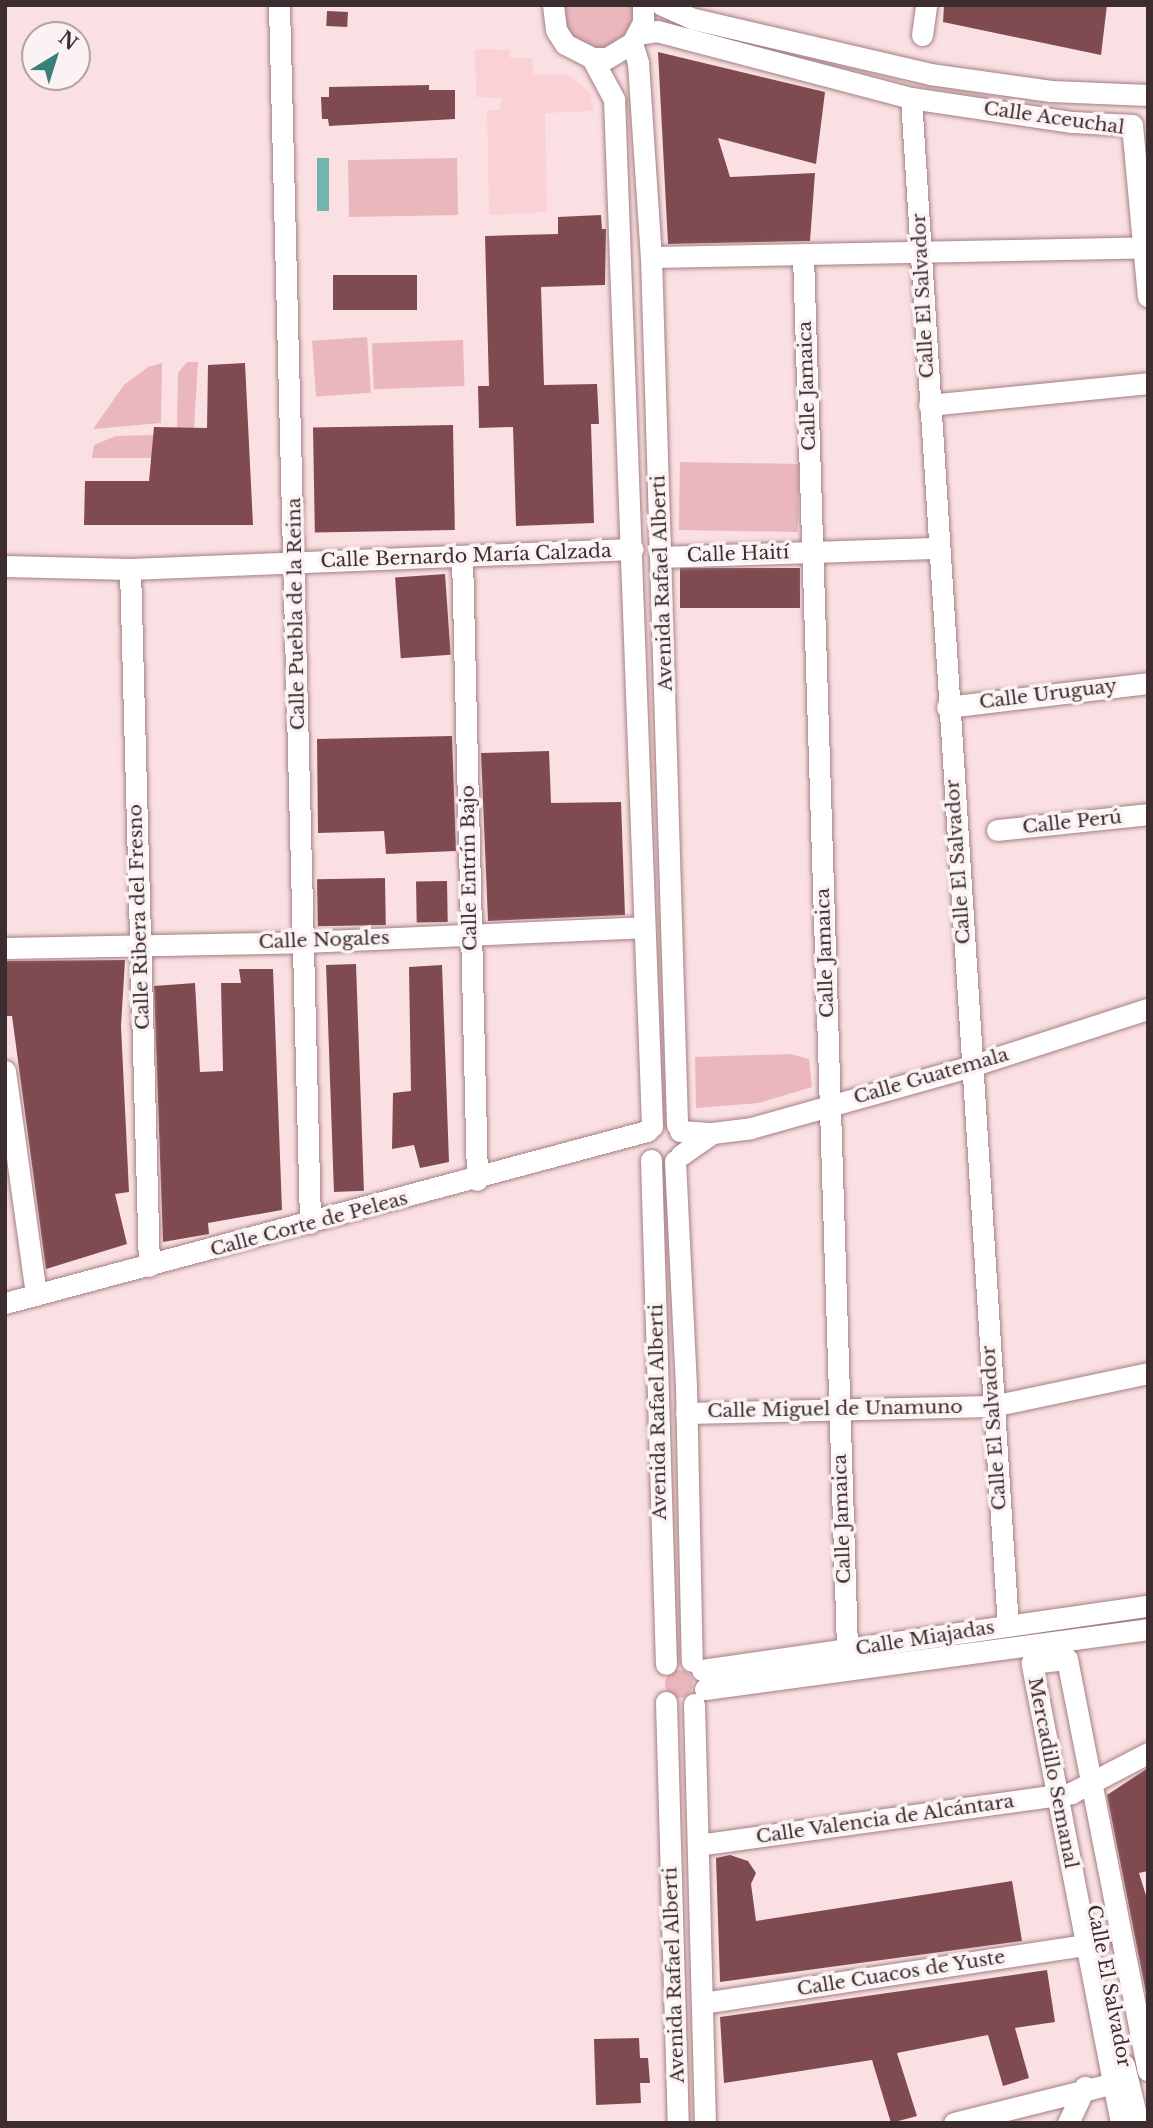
<!DOCTYPE html>
<html>
<head>
<meta charset="utf-8">
<style>
	body { margin:0 }
	#map { position:relative; width:1153px; height:2128px; overflow:hidden; background:#fae0e2; font-family:"Libre Baskerville",serif }
	div>[style] { position:absolute }
	.built>* { inset:0; background:#fad2d5 }
	.green>* { inset:0; background:#e9b7bc; transform-origin:0 0 }
	.round { border-radius:50% }
	.water>* { inset:0; background:#70b6ae; transform-origin:0 0 }
	.building>* { inset:0; background:#7f4b51; transform-origin:0 0 }
	.roads { filter:drop-shadow(0 0 2px #a47e82) drop-shadow(0 0 2px #a47e82) }
	.minor>* { height:21px; margin:-10.5px; padding:0 10.5px; transform-origin:10.5px; border-radius:10.5px; background:#fff }
	span { translate:-50% -50%; white-space:nowrap; text-align:center; line-height:1.15; -webkit-text-stroke:7px #fbf2f3; paint-order:stroke }
	.street-label { font-size:19px; color:#3d2d2f }
	.frame { position:absolute; inset:0; border:7px solid #3d2d2f; pointer-events:none }
	.north { position:absolute; left:21px; top:21px; width:70px; height:70px; box-sizing:border-box; background:#fbf2f3; border:2px solid #afa3a5; border-radius:50%; rotate:38deg; font-size:19px; font-weight:700; line-height:28px; text-align:center; color:#3d2d2f }
	.north::after { content:''; display:block; margin:auto; width:24px; height:32px; background:#387f78; clip-path:polygon(50% 0,100% 100%,50% 72%,0 100%) }
</style>
</head>
<body>
<div id="map">
	<div class="built">
		<i style="clip-path:polygon(475px 49px,510px 50px,510px 58px,532px 58px,533px 75px,569px 75px,590px 93px,594px 111px,545px 113px,547px 212px,489px 215px,487px 110px,500px 110px,501px 98px,476px 97px)"></i>
	</div>
	<div class="green">
		<i style="clip-path:polygon(561px 5px,634px 5px,629px 36px,596px 53px,566px 35px)"></i>
		<i style="left:457px;top:158px;width:57px;height:109px;rotate:89deg"></i>
		<i style="left:367px;top:337px;width:56px;height:55px;rotate:86deg"></i>
		<i style="left:463px;top:340px;width:46px;height:91px;rotate:88deg"></i>
		<i style="clip-path:polygon(187px 362px,198px 362px,194px 428px,177px 428px,178px 373px)"></i>
		<i style="clip-path:polygon(162px 363px,161px 423px,93px 429px,124px 385px,148px 367px)"></i>
		<i style="clip-path:polygon(154px 435px,154px 458px,92px 458px,94px 445px,116px 436px)"></i>
		<i style="left:799px;top:464px;width:68px;height:119px;rotate:91deg"></i>
		<i style="clip-path:polygon(790px 1054px,809px 1059px,812px 1087px,759px 1103px,696px 1108px,695px 1057px)"></i>
		<i class="round" style="left:665px;top:1670px;width:28px;height:28px"></i>
	</div>
	<div class="water">
		<i style="left:317px;top:158px;width:12px;height:53px"></i>
	</div>
	<div class="building">
		<i style="clip-path:polygon(944px 5px,1107px 5px,1101px 55px,943px 22px)"></i>
		<i style="left:327px;top:11px;width:21px;height:15px;rotate:3deg"></i>
		<i style="clip-path:polygon(658px 52px,825px 92px,816px 164px,718px 138px,730px 177px,815px 173px,810px 241px,668px 244px)"></i>
		<i style="clip-path:polygon(429px 85px,429px 90px,455px 90px,455px 119px,329px 126px,328px 119px,322px 119px,321px 97px,329px 97px,329px 87px)"></i>
		<i style="clip-path:polygon(601px 215px,602px 229px,606px 229px,605px 285px,541px 287px,544px 385px,597px 384px,599px 424px,591px 424px,594px 523px,516px 526px,513px 427px,479px 428px,478px 386px,489px 386px,485px 236px,558px 234px,558px 217px)"></i>
		<i style="left:417px;top:275px;width:35px;height:84px;rotate:90deg"></i>
		<i style="clip-path:polygon(245px 363px,253px 525px,84px 525px,85px 481px,149px 481px,154px 427px,207px 428px,208px 365px)"></i>
		<i style="left:453px;top:425px;width:105px;height:140px;rotate:89deg"></i>
		<i style="left:800px;top:568px;width:40px;height:120px;rotate:90deg"></i>
		<i style="left:445px;top:574px;width:81px;height:50px;rotate:86deg"></i>
		<i style="clip-path:polygon(452px 736px,456px 851px,386px 854px,384px 831px,318px 833px,317px 739px)"></i>
		<i style="clip-path:polygon(549px 751px,551px 803px,621px 802px,625px 915px,488px 921px,481px 753px)"></i>
		<i style="left:385px;top:878px;width:47px;height:68px;rotate:89deg"></i>
		<i style="left:447px;top:881px;width:41px;height:31px;rotate:89deg"></i>
		<i style="clip-path:polygon(125px 960px,121px 1026px,129px 1192px,115px 1194px,127px 1244px,46px 1269px,12px 1016px,7px 1016px,5px 961px)"></i>
		<i style="left:356px;top:964px;width:227px;height:30px;rotate:88deg"></i>
		<i style="clip-path:polygon(442px 965px,449px 1162px,420px 1168px,414px 1145px,392px 1149px,393px 1093px,411px 1091px,409px 967px)"></i>
		<i style="clip-path:polygon(239px 969px,273px 969px,282px 1210px,208px 1223px,209px 1234px,163px 1242px,154px 986px,195px 983px,200px 1072px,223px 1071px,221px 983px,241px 983px)"></i>
		<i style="clip-path:polygon(1148px 1768px,1148px 1871px,1139px 1873px,1148px 1902px,1146px 1993px,1107px 1795px)"></i>
		<i style="clip-path:polygon(730px 1855px,748px 1861px,756px 1873px,751px 1884px,756px 1921px,1012px 1881px,1022px 1941px,720px 1982px,716px 1858px)"></i>
		<i style="clip-path:polygon(1047px 1970px,1055px 2022px,1015px 2028px,1029px 2078px,1003px 2086px,988px 2035px,897px 2053px,917px 2116px,891px 2123px,872px 2060px,724px 2083px,720px 2017px)"></i>
		<i style="clip-path:polygon(639px 2038px,640px 2058px,648px 2058px,650px 2083px,640px 2083px,641px 2103px,596px 2105px,594px 2039px)"></i>
	</div>
	<div class="roads">
		<div class="minor">
			<i style="left:279px;top:5px;width:1218px;rotate:88.54deg"></i>
			<i style="left:553px;top:5px;width:25px;rotate:83deg"></i>
			<i style="left:556px;top:30px;width:17px;rotate:57deg"></i>
			<i style="left:565px;top:44px;width:30px;rotate:27deg"></i>
			<i style="left:592px;top:58px;width:15px"></i>
			<i style="left:607px;top:58px;width:29px;rotate:-31deg"></i>
			<i style="left:632px;top:43px;width:24px;rotate:-62deg"></i>
			<i style="left:643px;top:22px;width:17px;rotate:-90deg"></i>
			<i style="left:662px;top:5px;width:35px;rotate:24deg"></i>
			<i style="left:694px;top:19px;width:242px;rotate:13.1deg"></i>
			<i style="left:930px;top:74px;width:122px;rotate:8deg"></i>
			<i style="left:1051px;top:91px;width:97px;rotate:2.4deg"></i>
			<i style="left:639px;top:34px;width:18px;rotate:-9deg"></i>
			<i style="left:657px;top:31px;width:263px;rotate:14.8deg"></i>
			<i style="left:911px;top:98px;width:163px;rotate:8.5deg"></i>
			<i style="left:1072px;top:122px;width:60px;rotate:2.9deg"></i>
			<i style="left:1132px;top:125px;width:172px;rotate:84.7deg"></i>
			<i style="left:922px;top:35px;width:30px;rotate:-82deg"></i>
			<i style="left:632px;top:43px;width:21px;rotate:73deg"></i>
			<i style="left:638px;top:63px;width:194px;rotate:86.2deg"></i>
			<i style="left:651px;top:257px;width:868px;rotate:88.28deg"></i>
			<i style="left:592px;top:58px;width:47px;rotate:61.8deg"></i>
			<i style="left:614px;top:99px;width:1028px;rotate:87.88deg"></i>
			<i style="left:911px;top:98px;width:1530px;rotate:86.37deg"></i>
			<i style="left:803px;top:255px;width:1397px;rotate:88.19deg"></i>
			<i style="left:651px;top:257px;width:491px;rotate:-1.1deg"></i>
			<i style="left:929px;top:405px;width:220px;rotate:-5.7deg"></i>
			<i style="left:462px;top:556px;width:624px;rotate:88.62deg"></i>
			<i style="left:662px;top:557px;width:276px;rotate:-1.9deg"></i>
			<i style="left:5px;top:566px;width:125px;rotate:1.4deg"></i>
			<i style="left:130px;top:569px;width:503px;rotate:-2.28deg"></i>
			<i style="left:130px;top:569px;width:697px;rotate:88.44deg"></i>
			<i style="left:947px;top:707px;width:202px;rotate:-6.8deg"></i>
			<i style="left:997px;top:830px;width:152px;rotate:-6deg"></i>
			<i style="left:5px;top:948px;width:299px;rotate:-1.1deg"></i>
			<i style="left:304px;top:942px;width:339px;rotate:-2.5deg"></i>
			<i style="left:5px;top:1071px;width:226px;rotate:82.1deg"></i>
			<i style="left:680px;top:1131px;width:32px;rotate:4deg"></i>
			<i style="left:712px;top:1133px;width:39px;rotate:-7deg"></i>
			<i style="left:751px;top:1128px;width:229px;rotate:-15.7deg"></i>
			<i style="left:971px;top:1066px;width:186px;rotate:-17.9deg"></i>
			<i style="left:681px;top:1155px;width:38px;rotate:-35deg"></i>
			<i style="left:651px;top:1160px;width:504px;rotate:88.3deg"></i>
			<i style="left:675px;top:1161px;width:225px;rotate:87.2deg"></i>
			<i style="left:686px;top:1386px;width:275px;rotate:88.8deg"></i>
			<i style="left:5px;top:1303px;width:665px;rotate:-15deg"></i>
			<i style="left:686px;top:1413px;width:306px;rotate:-1.3deg"></i>
			<i style="left:992px;top:1406px;width:159px;rotate:-11.9deg"></i>
			<i style="left:702px;top:1670px;width:451px;rotate:-8.2deg"></i>
			<i style="left:705px;top:1689px;width:447px;rotate:-7.7deg"></i>
			<i style="left:666px;top:1702px;width:421px;rotate:88.4deg"></i>
			<i style="left:694px;top:1704px;width:419px;rotate:88.5deg"></i>
			<i style="left:698px;top:1845px;width:377px;rotate:-7.9deg"></i>
			<i style="left:1071px;top:1793px;width:87px;rotate:-27.5deg"></i>
			<i style="left:702px;top:2003px;width:401px;rotate:-8.6deg"></i>
			<i style="left:1124px;top:2065px;width:60px;rotate:76.4deg"></i>
			<i style="left:954px;top:2123px;width:177px;rotate:-14deg"></i>
			<i style="left:1068px;top:2123px;width:40px;rotate:-65deg"></i>
			<i style="left:1121px;top:2123px;width:469px;rotate:-101deg"></i>
			<i style="left:1032px;top:1663px;width:35px;rotate:-7deg"></i>
			<i style="left:1067px;top:1659px;width:419px;rotate:78.9deg"></i>
		</div>
	</div>
	<div class="street-label">
		<span style="left:1054px;top:118px;rotate:8deg">Calle Aceuchal</span>
		<span style="left:923px;top:296px;rotate:-93deg">Calle El Salvador</span>
		<span style="left:807px;top:386px;rotate:-92deg">Calle Jamaica</span>
		<span style="left:738px;top:554px;rotate:-2deg">Calle Haití</span>
		<span style="left:466px;top:556px;rotate:-2deg">Calle Bernardo María Calzada</span>
		<span style="left:662px;top:583px;rotate:-92deg">Avenida Rafael Alberti</span>
		<span style="left:296px;top:614px;rotate:-91deg">Calle Puebla de la Reina</span>
		<span style="left:1048px;top:694px;rotate:-7deg">Calle Uruguay</span>
		<span style="left:1072px;top:822px;rotate:-6deg">Calle Perú</span>
		<span style="left:958px;top:862px;rotate:-94deg">Calle El Salvador</span>
		<span style="left:469px;top:868px;rotate:-91deg">Calle Entrín Bajo</span>
		<span style="left:139px;top:917px;rotate:-92deg">Calle Ribera del Fresno</span>
		<span style="left:324px;top:940px;rotate:-2deg">Calle Nogales</span>
		<span style="left:825px;top:953px;rotate:-92deg">Calle Jamaica</span>
		<span style="left:931px;top:1076px;rotate:-16deg">Calle Guatemala</span>
		<span style="left:309px;top:1224px;rotate:-15deg">Calle Corte de Peleas</span>
		<span style="left:835px;top:1409px;rotate:-1deg">Calle Miguel de Unamuno</span>
		<span style="left:658px;top:1412px;rotate:-91deg">Avenida Rafael Alberti</span>
		<span style="left:994px;top:1428px;rotate:-94deg">Calle El Salvador</span>
		<span style="left:842px;top:1519px;rotate:-92deg">Calle Jamaica</span>
		<span style="left:925px;top:1638px;rotate:-9deg">Calle Miajadas</span>
		<span style="left:1053px;top:1773px;rotate:79deg">Mercadillo Semanal</span>
		<span style="left:885px;top:1819px;rotate:-8deg">Calle Valencia de Alcántara</span>
		<span style="left:901px;top:1973px;rotate:-9deg">Calle Cuacos de Yuste</span>
		<span style="left:674px;top:1975px;rotate:-92deg">Avenida Rafael Alberti</span>
		<span style="left:1109px;top:1986px;rotate:79deg">Calle El Salvador</span>
	</div>
	<div class="frame"></div>
	<div class="north">N</div>
</div>
</body>
</html>
